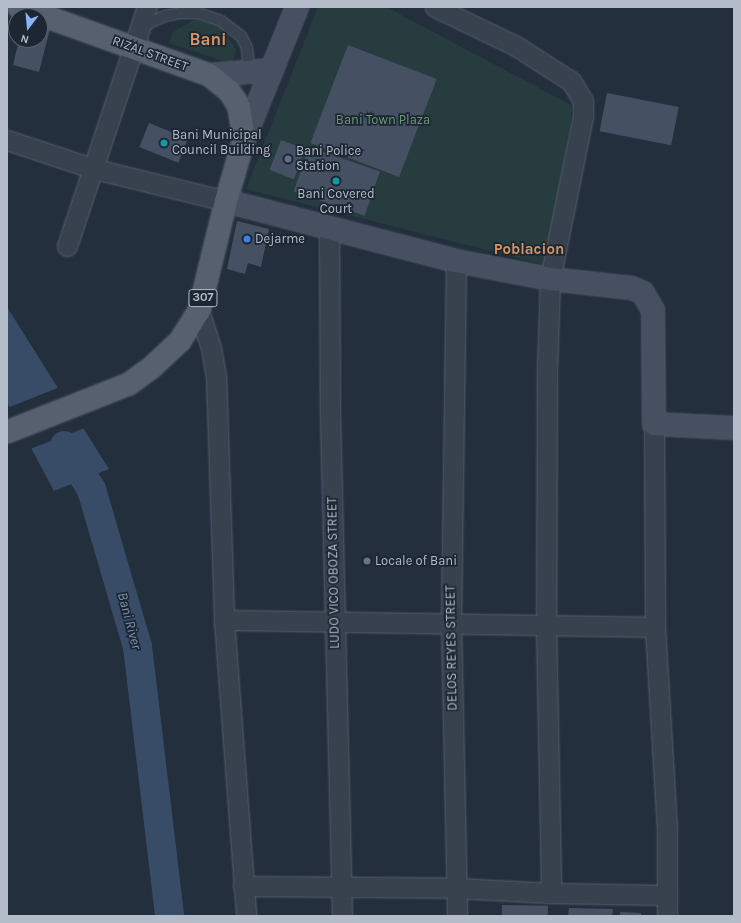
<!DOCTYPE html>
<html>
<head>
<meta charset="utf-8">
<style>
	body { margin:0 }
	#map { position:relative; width:741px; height:923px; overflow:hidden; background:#242f3e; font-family:Karla,sans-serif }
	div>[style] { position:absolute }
	.green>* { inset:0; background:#263c3f }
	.water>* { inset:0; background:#394c67 }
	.pier>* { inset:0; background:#242f3e }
	.river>* { height:29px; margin:-14.5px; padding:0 14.5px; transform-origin:14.5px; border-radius:14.5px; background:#394c67 }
	.building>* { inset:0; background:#455162; transform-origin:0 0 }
	.roads { filter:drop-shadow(0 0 1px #565f6c) drop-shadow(0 0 1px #565f6c) }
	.lane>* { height:10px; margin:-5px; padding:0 5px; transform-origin:5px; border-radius:5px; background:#38414e }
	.street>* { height:19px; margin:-9.5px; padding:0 9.5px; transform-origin:9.5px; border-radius:9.5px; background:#38414e }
	.secondary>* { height:22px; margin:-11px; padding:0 11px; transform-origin:11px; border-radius:11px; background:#465061 }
	.primary>* { height:22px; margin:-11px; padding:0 11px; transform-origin:11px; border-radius:11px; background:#56606e }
	.dots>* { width:11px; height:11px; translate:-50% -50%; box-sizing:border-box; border:2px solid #1d2633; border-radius:50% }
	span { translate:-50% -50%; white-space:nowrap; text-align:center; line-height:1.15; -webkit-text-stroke:3.5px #1d2633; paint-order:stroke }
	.shield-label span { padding:1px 3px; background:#1d2633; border:1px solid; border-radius:3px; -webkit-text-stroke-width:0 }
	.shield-label { font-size:12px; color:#b4bcc9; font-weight:700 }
	.street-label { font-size:13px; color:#b4bcc9 }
	.park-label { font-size:13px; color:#6b9a76 }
	.poi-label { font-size:13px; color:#b4bcc9 }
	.left { translate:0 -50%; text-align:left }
	.water-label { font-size:14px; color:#7c92b1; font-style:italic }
	.quarter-label { font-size:15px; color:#d59563; font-weight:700 }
	.district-label { font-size:17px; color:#d59563; font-weight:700 }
	.frame { position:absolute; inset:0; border:8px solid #b4bcc9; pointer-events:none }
	.north { position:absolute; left:8px; top:8px; width:40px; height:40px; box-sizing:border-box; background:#1d2633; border:1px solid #59626f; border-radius:50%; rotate:196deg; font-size:11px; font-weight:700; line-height:16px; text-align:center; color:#b4bcc9 }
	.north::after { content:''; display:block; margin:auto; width:14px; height:18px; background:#8ab4f8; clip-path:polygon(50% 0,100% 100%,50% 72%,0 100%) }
</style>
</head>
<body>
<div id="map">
	<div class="green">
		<i style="clip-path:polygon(318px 7px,386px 7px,573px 106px,546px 265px,246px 189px)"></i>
		<i style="clip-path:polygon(195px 19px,223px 28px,236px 50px,232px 64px,169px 43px,172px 33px)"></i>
	</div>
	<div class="water">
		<i style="clip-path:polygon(7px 307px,109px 469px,54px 491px,7px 403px)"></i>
	</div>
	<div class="pier">
		<i style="clip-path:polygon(60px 387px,85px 428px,30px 449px,7px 408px)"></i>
	</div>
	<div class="river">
		<i style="left:64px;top:445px;width:52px;rotate:58.5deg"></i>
		<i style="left:91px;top:489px;width:164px;rotate:73.7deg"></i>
		<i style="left:137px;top:646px;width:272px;rotate:83.2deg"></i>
	</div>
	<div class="building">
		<i style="clip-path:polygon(40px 27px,50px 29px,39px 72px,13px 65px,19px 40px,40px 40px)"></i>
		<i style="left:348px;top:45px;width:95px;height:105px;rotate:21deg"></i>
		<i style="left:607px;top:93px;width:73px;height:39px;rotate:11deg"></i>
		<i style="left:149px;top:123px;width:42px;height:26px;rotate:22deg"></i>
		<i style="left:281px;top:140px;width:26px;height:32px;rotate:21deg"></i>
		<i style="left:309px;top:147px;width:75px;height:47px;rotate:19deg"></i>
		<i style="clip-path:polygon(237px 221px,269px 229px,261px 267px,248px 263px,245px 274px,227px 269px)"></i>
		<i style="left:502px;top:905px;width:46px;height:11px;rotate:1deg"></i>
		<i style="clip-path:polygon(569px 908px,613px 909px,612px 916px,568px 916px)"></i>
		<i style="clip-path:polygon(620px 912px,641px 913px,641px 916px,620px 916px)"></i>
	</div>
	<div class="roads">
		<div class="lane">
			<i style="left:141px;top:27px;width:26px;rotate:-25deg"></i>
			<i style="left:165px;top:16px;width:16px;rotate:-11deg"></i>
			<i style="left:181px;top:13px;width:17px"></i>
			<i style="left:198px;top:13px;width:24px;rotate:19deg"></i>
			<i style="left:221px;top:21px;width:25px;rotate:37deg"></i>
			<i style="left:241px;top:36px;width:13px;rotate:63deg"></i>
			<i style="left:247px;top:48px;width:24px;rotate:85deg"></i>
		</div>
		<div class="street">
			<i style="left:435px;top:7px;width:90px;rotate:25.7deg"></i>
			<i style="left:516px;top:46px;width:65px;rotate:32.5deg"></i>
			<i style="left:571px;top:81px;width:23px;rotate:59deg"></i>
			<i style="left:583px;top:101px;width:15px;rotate:90deg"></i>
			<i style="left:583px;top:116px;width:166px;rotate:101.4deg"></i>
			<i style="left:550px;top:279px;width:89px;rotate:91.9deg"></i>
			<i style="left:547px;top:368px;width:256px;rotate:90.2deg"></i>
			<i style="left:546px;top:624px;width:269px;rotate:88.9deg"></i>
			<i style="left:7px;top:140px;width:89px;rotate:18.4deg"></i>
			<i style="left:91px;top:168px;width:139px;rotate:13.7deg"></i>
			<i style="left:329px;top:229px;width:185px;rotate:89.7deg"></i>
			<i style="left:330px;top:414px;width:502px;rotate:88.63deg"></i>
			<i style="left:67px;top:246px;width:252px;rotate:-71.5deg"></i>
			<i style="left:456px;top:261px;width:363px;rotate:90.8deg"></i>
			<i style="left:451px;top:624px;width:292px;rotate:88.8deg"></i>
			<i style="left:199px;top:311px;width:39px;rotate:72deg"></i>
			<i style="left:211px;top:348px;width:27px;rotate:80deg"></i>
			<i style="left:216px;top:375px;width:245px;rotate:88.1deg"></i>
			<i style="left:224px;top:620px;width:297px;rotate:85.7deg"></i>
			<i style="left:654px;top:424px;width:203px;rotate:89.7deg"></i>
			<i style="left:655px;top:627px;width:204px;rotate:86.6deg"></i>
			<i style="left:667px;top:831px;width:85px;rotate:90deg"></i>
			<i style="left:224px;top:620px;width:431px;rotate:0.9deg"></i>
			<i style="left:243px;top:886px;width:213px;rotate:0.5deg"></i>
			<i style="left:456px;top:888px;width:95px;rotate:3deg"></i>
			<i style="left:551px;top:893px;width:115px;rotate:1deg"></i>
		</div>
		<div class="secondary">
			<i style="left:209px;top:75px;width:63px;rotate:-4.5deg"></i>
			<i style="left:244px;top:139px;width:142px;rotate:-68.1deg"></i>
			<i style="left:226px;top:201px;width:238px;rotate:14.6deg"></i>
			<i style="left:456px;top:261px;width:96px;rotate:10.8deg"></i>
			<i style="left:550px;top:279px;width:82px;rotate:6.3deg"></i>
			<i style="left:632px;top:288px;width:12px;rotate:24deg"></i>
			<i style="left:643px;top:293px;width:20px;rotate:60deg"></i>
			<i style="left:653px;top:310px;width:114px;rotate:89.5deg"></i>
			<i style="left:654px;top:424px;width:80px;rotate:2.9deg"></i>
		</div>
		<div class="primary">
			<i style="left:7px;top:432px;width:131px;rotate:-21.5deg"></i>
			<i style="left:129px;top:384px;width:26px;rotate:-36deg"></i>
			<i style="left:150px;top:369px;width:41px;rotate:-43deg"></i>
			<i style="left:180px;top:341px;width:36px;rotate:-58deg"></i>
			<i style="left:199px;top:311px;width:113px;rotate:-76.2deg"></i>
			<i style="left:226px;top:201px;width:65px;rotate:-73.8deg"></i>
			<i style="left:244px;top:139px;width:31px;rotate:-99deg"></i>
			<i style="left:239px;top:108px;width:9px;rotate:-117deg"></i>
			<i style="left:235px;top:100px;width:11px;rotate:-124deg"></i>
			<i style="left:229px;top:91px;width:26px;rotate:-141deg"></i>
			<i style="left:209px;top:75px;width:202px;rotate:-160.3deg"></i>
		</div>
	</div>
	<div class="dots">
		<i style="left:164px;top:143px;background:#0f9aa8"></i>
		<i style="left:288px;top:159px;background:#5c6f8a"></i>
		<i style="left:336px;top:181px;background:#0f9aa8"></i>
		<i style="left:247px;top:239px;background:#3f7fe0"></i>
		<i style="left:367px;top:561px;background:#6b7280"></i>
	</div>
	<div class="shield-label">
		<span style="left:203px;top:298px">307</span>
	</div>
	<div class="street-label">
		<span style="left:150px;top:54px;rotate:20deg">RIZAL STREET</span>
		<span style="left:334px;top:573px;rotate:-91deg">LUDO VICO OBOZA STREET</span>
		<span style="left:452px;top:648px;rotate:-91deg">DELOS REYES STREET</span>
	</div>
	<div class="park-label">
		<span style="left:383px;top:120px">Bani Town Plaza</span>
	</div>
	<div class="poi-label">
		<span class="left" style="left:172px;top:143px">Bani Municipal<br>Council Building</span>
		<span class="left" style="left:296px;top:159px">Bani Police<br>Station</span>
		<span style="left:336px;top:202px">Bani Covered<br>Court</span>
		<span class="left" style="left:255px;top:239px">Dejarme</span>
		<span class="left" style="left:375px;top:561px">Locale of Bani</span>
	</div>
	<div class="water-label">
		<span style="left:129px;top:621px;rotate:75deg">Bani River</span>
	</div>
	<div class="quarter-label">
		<span style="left:529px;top:250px">Poblacion</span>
	</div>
	<div class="district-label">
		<span style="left:208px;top:40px">Bani</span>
	</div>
	<div class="frame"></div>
	<div class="north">N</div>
</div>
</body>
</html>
